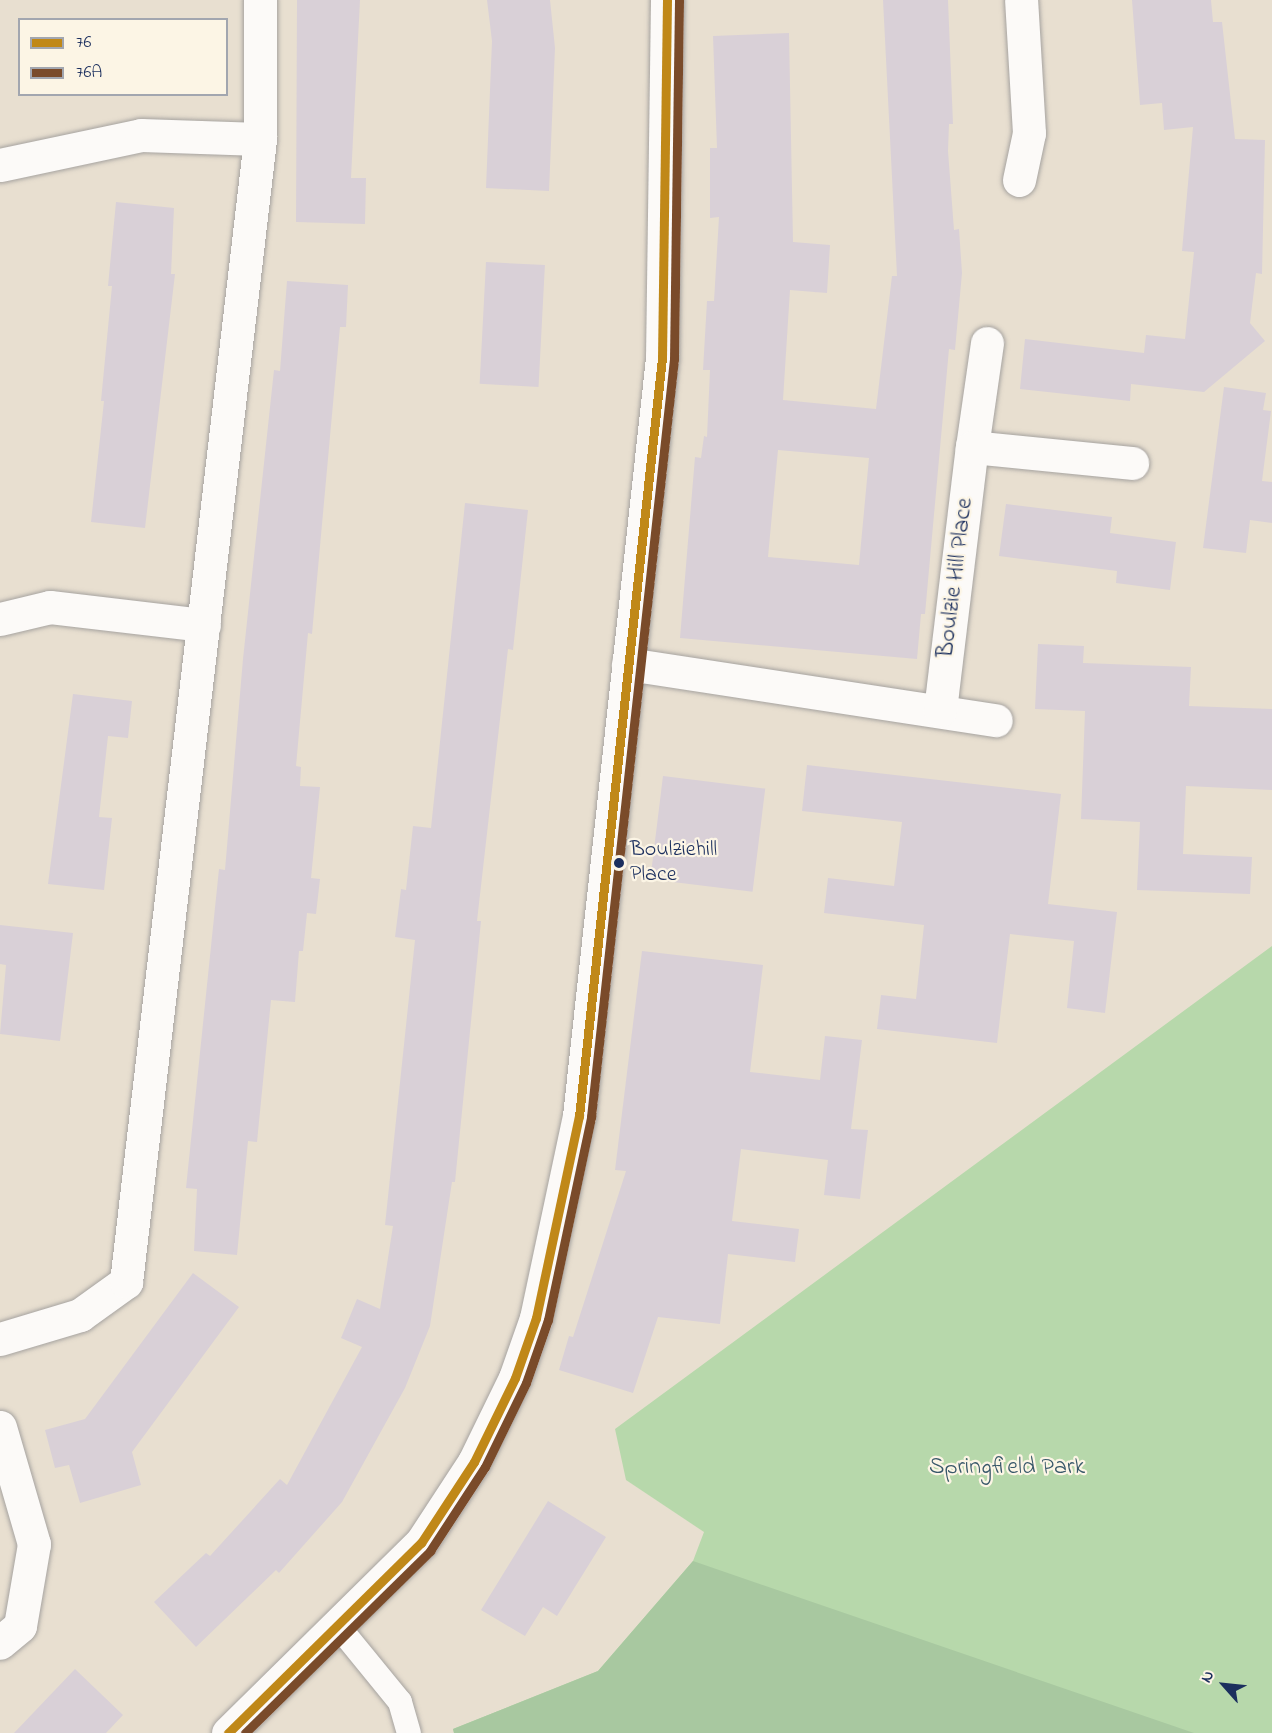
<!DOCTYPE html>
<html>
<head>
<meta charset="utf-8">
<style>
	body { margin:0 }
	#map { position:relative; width:1272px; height:1733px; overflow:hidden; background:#e8dfd0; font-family:"Indie Flower",sans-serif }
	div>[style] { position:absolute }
	.green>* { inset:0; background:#b7d8ab }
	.forest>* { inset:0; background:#a8c8a0 }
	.building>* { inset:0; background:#d9d0d7; transform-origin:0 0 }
	.roads { filter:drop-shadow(0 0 2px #a6a3a0) drop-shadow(0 0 2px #a6a3a0) }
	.lane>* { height:24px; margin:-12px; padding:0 12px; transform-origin:12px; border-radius:12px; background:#fcfaf8 }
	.street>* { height:33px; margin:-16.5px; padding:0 16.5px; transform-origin:16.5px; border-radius:16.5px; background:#fcfaf8 }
	.bus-1>* { height:9px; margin:-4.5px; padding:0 4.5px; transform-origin:4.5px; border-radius:4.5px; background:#c08818 }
	.bus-2>* { height:9px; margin:-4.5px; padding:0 4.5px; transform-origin:4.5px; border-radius:4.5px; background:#7a4b2a }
	.dots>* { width:16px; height:16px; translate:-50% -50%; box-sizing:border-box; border:3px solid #fcf5e5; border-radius:50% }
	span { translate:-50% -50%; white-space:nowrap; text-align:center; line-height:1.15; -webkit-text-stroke:4.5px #fcf5e5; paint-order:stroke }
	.bus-label { font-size:22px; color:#1b2f5e }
	.left { translate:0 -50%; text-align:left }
	.street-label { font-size:24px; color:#1b2f5e }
	.park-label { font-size:24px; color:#38586a }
	.legend { position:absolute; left:18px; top:18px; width:210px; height:78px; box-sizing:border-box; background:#fcf5e5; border:2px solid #a2a6af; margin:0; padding:8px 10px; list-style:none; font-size:18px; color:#1b2f5e }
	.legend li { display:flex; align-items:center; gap:12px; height:30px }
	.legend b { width:30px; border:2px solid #a2a6af }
	.north { position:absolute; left:1194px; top:1655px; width:60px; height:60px; -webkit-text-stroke:4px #fcf5e5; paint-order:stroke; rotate:297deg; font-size:16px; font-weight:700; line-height:24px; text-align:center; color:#1b2f5e }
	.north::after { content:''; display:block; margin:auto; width:21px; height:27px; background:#1b2f5e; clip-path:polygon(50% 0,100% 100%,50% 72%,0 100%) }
</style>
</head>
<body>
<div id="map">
	<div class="green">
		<i style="clip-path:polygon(1272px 946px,1272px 1733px,454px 1733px,453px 1729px,598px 1671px,693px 1561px,704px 1532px,626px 1480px,615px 1429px)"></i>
	</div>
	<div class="forest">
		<i style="clip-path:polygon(693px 1561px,1194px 1733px,454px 1733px,453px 1729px,598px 1671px)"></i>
	</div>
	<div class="building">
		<i style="clip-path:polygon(297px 0,360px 0,351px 178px,366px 178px,365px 224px,296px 222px)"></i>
		<i style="clip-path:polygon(487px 0,550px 0,555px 48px,549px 191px,486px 188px,492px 41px)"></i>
		<i style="clip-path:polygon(evenodd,883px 0,948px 0,953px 124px,949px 124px,948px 151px,954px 230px,959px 229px,962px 273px,955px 350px,949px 349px,925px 614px,921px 614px,917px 659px,680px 638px,695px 457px,701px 458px,704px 436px,707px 437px,710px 370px,703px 370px,707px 301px,714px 301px,719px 217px,710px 218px,710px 148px,717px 148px,713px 36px,789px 33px,793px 242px,830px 245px,827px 293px,790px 290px,783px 400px,876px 409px,892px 276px,897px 276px,883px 0,778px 450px,869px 458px,859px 565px,768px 557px,778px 450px)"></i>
		<i style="clip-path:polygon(1132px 0,1211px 0,1213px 22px,1222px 22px,1235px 139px,1265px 140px,1262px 274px,1256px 273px,1250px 323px,1265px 341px,1204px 392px,1131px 384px,1130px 401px,1020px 389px,1025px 339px,1144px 353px,1146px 335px,1185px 339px,1194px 252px,1182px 251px,1193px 127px,1164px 130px,1162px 103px,1140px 105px)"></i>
		<i style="clip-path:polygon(116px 202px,174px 208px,171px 274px,175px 274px,145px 528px,91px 522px,104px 401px,101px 401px,112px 286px,108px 286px)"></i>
		<i style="left:486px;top:262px;width:59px;height:122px;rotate:3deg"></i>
		<i style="clip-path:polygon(287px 281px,348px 285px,346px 327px,340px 327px,312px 634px,308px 633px,296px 766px,301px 767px,300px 786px,320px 787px,311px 878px,320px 879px,316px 914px,307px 913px,303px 951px,299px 951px,295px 1002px,271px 1000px,257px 1142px,248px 1141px,237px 1255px,194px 1251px,197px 1189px,186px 1188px,219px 869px,225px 870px,243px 659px,274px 370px,280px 371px)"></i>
		<i style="clip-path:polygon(1224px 387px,1266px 393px,1263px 410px,1271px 411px,1262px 481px,1272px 482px,1272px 523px,1250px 520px,1246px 553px,1203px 548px)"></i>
		<i style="clip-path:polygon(465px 503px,528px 510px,513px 650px,508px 649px,477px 921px,481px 921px,455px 1182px,452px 1182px,430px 1326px,405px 1388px,342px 1502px,279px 1573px,276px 1570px,196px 1647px,154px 1602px,206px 1553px,210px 1556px,280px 1479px,287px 1485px,362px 1347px,341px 1338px,357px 1299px,380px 1309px,393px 1226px,385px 1225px,415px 940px,395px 937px,401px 889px,406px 890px,413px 826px,431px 828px)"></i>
		<i style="clip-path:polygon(1006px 504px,1112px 517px,1110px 533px,1176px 542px,1170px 590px,1116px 583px,1117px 571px,999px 556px)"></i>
		<i style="clip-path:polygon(1038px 644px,1084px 646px,1083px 663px,1191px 667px,1189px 706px,1272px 709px,1272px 790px,1186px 786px,1183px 854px,1252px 857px,1250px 894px,1137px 890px,1140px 822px,1081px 819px,1085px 711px,1035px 709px)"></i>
		<i style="clip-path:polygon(73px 694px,132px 701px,128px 738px,108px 736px,99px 817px,112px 818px,104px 890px,48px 884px)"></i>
		<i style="clip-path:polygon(807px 765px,1061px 794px,1048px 904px,1117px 912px,1105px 1013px,1067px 1008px,1074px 941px,1010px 934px,997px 1043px,877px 1029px,881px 995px,916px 999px,924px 925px,824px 913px,828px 878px,894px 886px,902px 822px,802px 811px)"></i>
		<i style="left:663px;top:776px;width:103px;height:104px;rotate:7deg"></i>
		<i style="clip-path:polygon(0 925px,73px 933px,60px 1041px,0 1034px,6px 965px,0 964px)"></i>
		<i style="clip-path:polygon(642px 951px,763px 965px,750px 1072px,820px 1080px,825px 1036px,862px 1040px,851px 1129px,868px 1130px,860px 1199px,824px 1195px,828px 1160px,741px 1149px,732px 1221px,799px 1229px,795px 1262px,728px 1254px,720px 1324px,658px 1317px,633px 1393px,559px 1370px,569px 1336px,573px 1337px,626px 1171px,615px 1170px)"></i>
		<i style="clip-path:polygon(193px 1273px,239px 1307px,132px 1452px,141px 1485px,80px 1503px,69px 1465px,55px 1468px,45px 1430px,85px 1419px)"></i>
		<i style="clip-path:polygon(548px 1501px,606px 1537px,557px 1616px,543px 1607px,525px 1636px,481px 1610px)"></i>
		<i style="clip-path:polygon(75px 1669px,123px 1715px,106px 1733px,14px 1733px)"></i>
	</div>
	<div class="roads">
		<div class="lane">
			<i style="left:338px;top:1626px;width:98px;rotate:50.8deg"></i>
			<i style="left:400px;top:1702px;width:32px;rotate:74deg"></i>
		</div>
		<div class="street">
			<i style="left:0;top:165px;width:144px;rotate:-12deg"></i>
			<i style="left:141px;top:135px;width:119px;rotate:1.9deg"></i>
			<i style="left:1019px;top:180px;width:48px;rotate:-78deg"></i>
			<i style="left:1029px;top:133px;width:133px;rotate:-93.4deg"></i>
			<i style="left:972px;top:447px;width:105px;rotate:-81.8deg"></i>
			<i style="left:0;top:619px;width:51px;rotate:-13.5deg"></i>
			<i style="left:50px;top:607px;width:155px;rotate:6.7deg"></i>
			<i style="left:628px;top:664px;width:372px;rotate:8.7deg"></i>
			<i style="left:940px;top:710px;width:265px;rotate:-83.1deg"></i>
			<i style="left:972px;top:447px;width:161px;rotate:5.7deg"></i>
			<i style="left:0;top:1339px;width:84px;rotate:-16.7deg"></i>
			<i style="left:80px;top:1315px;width:57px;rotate:-35.7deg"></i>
			<i style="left:126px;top:1282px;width:1151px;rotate:-83.31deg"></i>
			<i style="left:260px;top:139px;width:139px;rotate:-90deg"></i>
			<i style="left:0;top:1427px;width:122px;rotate:73.8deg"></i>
			<i style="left:34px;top:1544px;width:83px;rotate:99.7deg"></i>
			<i style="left:20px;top:1626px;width:26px;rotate:140deg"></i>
			<i style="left:228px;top:1733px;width:271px;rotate:-44.6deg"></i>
			<i style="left:421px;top:1543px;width:97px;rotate:-56.8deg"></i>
			<i style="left:474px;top:1462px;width:93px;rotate:-64deg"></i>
			<i style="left:515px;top:1378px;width:64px;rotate:-70.7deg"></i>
			<i style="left:536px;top:1318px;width:207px;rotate:-78deg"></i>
			<i style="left:579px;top:1116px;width:763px;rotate:-83.75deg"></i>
			<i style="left:662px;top:358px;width:358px;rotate:-89.2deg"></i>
		</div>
	</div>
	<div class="bus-1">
		<i style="left:228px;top:1733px;width:271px;rotate:-44.6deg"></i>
		<i style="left:421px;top:1543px;width:97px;rotate:-56.8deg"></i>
		<i style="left:474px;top:1462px;width:93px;rotate:-64deg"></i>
		<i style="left:515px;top:1378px;width:64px;rotate:-70.7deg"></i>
		<i style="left:536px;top:1318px;width:207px;rotate:-78deg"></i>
		<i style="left:579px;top:1116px;width:763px;rotate:-83.75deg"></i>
		<i style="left:662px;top:358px;width:358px;rotate:-89.2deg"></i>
	</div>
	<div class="bus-2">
		<i style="left:245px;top:1733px;width:260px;rotate:-44.5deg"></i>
		<i style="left:430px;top:1551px;width:100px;rotate:-56.8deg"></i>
		<i style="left:485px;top:1467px;width:93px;rotate:-64deg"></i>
		<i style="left:526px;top:1383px;width:67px;rotate:-70.8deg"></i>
		<i style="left:548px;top:1320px;width:208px;rotate:-78deg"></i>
		<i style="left:591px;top:1117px;width:763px;rotate:-83.75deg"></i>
		<i style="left:674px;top:359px;width:359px;rotate:-89.2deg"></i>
	</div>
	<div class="dots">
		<i style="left:619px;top:863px;background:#1b2f5e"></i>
	</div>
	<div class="bus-label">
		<span class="left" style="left:630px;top:863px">Boulziehill<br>Place</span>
	</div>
	<div class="street-label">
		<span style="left:956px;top:578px;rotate:-83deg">Boulzie Hill Place</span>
	</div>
	<div class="park-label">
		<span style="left:1007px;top:1468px">Springfield Park</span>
	</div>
	<ul class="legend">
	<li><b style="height:8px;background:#c08818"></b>76</li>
	<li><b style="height:8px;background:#7a4b2a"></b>76A</li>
	</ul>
	<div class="north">N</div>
</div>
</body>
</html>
